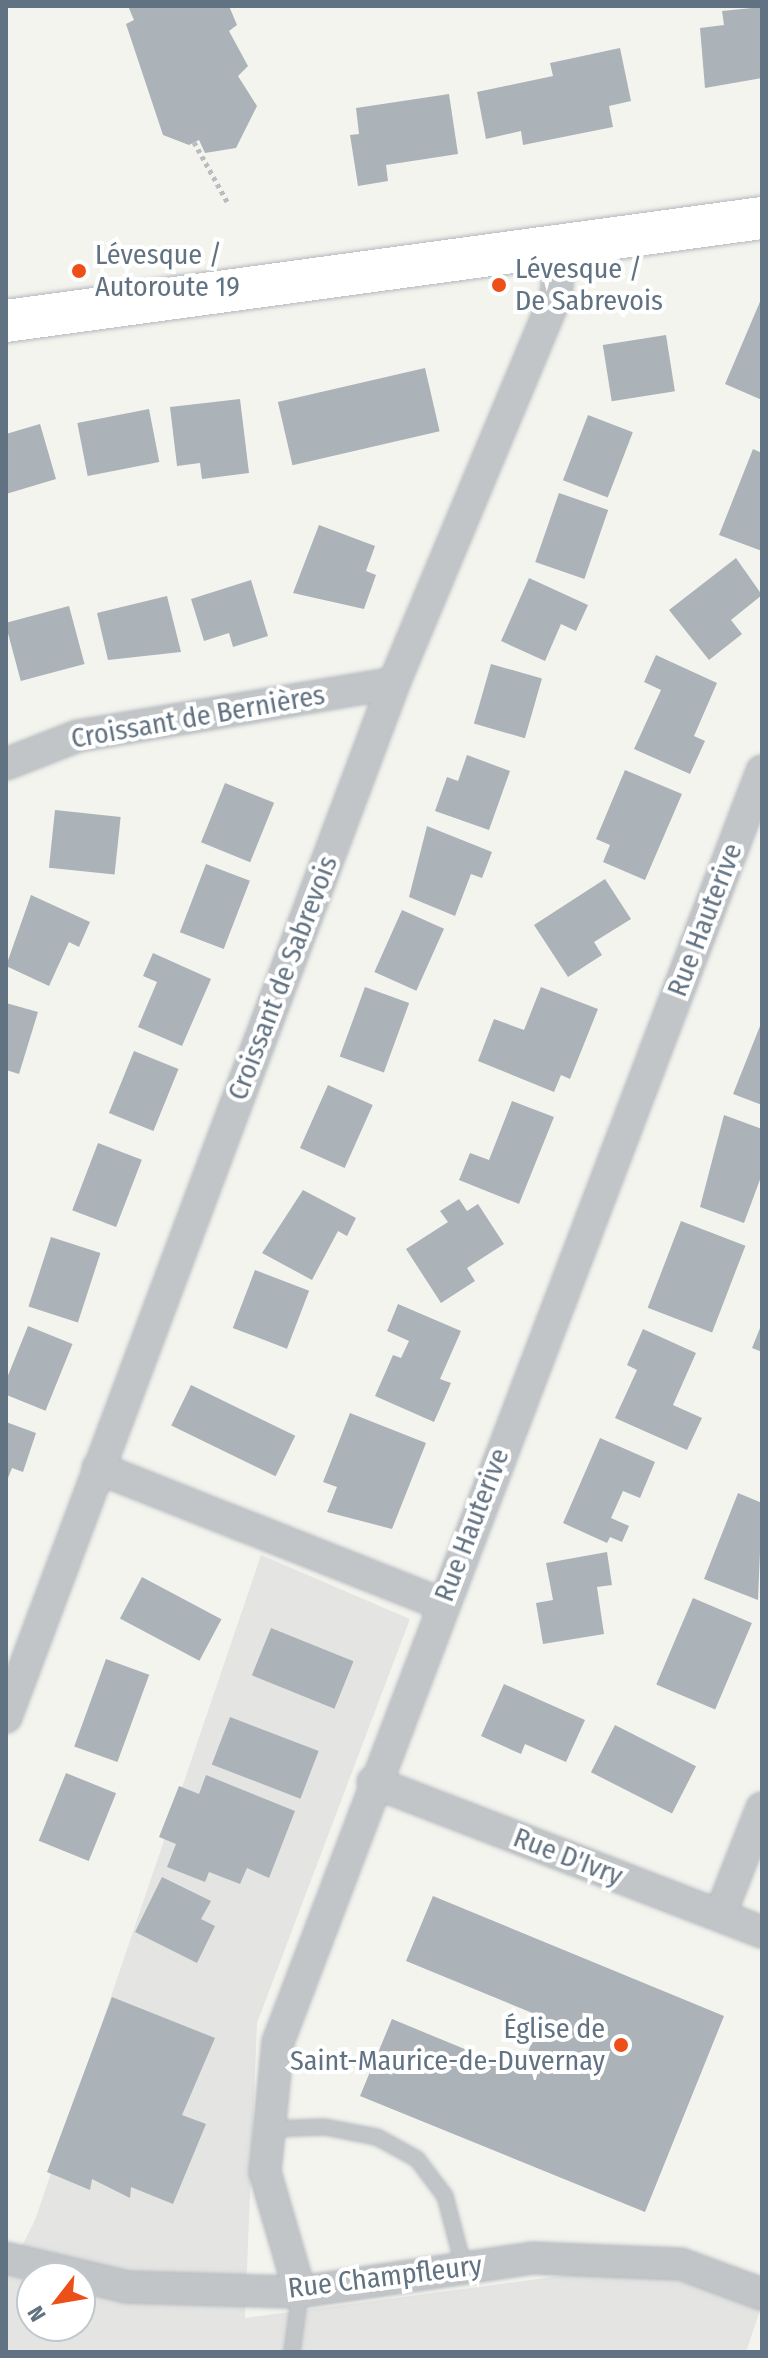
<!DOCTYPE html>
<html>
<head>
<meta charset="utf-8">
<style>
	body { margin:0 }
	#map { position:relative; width:768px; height:2358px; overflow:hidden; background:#f4f4ef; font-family:"Fira Sans Condensed",sans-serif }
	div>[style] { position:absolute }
	.built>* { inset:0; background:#e4e5e3 }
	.building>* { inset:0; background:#abb2b8; transform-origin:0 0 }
	.path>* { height:5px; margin-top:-2.5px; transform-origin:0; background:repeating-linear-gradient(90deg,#babdbf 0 4px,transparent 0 8px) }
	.roads { filter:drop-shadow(0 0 2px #b3b8bd) drop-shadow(0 0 2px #b3b8bd) }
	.lane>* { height:14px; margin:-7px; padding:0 7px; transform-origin:7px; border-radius:7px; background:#c1c5c8 }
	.street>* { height:30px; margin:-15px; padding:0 15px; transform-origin:15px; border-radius:15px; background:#c1c5c8 }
	.secondary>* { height:42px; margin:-21px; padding:0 21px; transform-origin:21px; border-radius:21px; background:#fff }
	.dots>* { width:22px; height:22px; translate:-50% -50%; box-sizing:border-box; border:4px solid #fff; border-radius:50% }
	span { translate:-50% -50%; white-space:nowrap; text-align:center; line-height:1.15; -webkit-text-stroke:8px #fff; paint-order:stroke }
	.poi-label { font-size:28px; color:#617282 }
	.left { translate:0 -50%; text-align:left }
	.right { translate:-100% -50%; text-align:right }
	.street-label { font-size:28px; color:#617282 }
	.frame { position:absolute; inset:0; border:8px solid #617282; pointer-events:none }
	.north { position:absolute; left:16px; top:2262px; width:80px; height:80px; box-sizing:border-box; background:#fff; border:2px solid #c0c7cd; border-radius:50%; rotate:239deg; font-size:22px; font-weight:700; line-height:32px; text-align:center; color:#617282 }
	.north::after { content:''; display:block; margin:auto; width:28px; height:36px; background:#ec4f17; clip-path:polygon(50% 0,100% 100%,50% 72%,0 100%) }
</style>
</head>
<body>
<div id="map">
	<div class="built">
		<i style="clip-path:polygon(evenodd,261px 1555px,410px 1619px,257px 2023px,245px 2318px,583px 2273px,662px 2276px,762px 2305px,746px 2352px,6px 2352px,6px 2278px,35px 2220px,261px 1555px,32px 2278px,80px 2278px,80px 2326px,32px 2326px,32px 2278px)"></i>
	</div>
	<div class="building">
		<i style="clip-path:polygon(128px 6px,229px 6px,237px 25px,229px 31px,248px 66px,238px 76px,257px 106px,236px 148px,205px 153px,199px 140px,189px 145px,163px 135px,126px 24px,134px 20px)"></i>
		<i style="clip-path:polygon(762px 7px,762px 78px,705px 88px,700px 28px,724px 25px,722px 11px)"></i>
		<i style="clip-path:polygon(620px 48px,631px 101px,609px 106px,613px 127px,523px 145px,521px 131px,486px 139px,477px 92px,553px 76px,550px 63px)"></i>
		<i style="clip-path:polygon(449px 94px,458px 154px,386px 165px,388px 181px,358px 186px,350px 135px,359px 134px,356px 108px)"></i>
		<i style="clip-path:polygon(762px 297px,762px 400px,725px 384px)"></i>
		<i style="left:666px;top:335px;width:57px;height:64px;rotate:81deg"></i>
		<i style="left:425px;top:368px;width:65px;height:151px;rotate:77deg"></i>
		<i style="clip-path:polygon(240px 399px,249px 473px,202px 479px,200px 463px,177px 466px,170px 407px)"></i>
		<i style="left:149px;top:409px;width:54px;height:73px;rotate:79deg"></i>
		<i style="left:588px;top:415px;width:48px;height:70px;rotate:21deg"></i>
		<i style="clip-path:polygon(40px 424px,56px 479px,6px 494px,6px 434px)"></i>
		<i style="clip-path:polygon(753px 449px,762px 453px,762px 551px,719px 535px)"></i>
		<i style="left:559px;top:493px;width:52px;height:73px;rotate:19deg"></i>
		<i style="clip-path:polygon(319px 525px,375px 546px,366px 571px,376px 575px,364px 609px,293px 593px)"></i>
		<i style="clip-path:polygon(736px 558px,762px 595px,731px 620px,742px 634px,709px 660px,669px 610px)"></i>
		<i style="clip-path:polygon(529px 578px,588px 605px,576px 631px,561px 624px,545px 661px,501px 641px)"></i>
		<i style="clip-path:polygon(251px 580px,268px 636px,233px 647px,229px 633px,204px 641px,191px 599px)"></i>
		<i style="clip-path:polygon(167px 596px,181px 652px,108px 660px,97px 613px)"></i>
		<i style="left:69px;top:606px;width:60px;height:66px;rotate:75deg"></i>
		<i style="clip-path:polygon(656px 655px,717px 683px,694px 736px,705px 741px,690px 774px,634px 749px,661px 690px,644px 682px)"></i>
		<i style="left:491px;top:664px;width:53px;height:62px;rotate:16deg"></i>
		<i style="clip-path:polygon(467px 755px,510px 771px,489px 830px,435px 811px,447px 777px,458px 781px)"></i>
		<i style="clip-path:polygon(625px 770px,682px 794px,645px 880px,603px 862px,610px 845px,596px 839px)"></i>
		<i style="left:225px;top:783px;width:53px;height:64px;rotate:22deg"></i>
		<i style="left:55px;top:810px;width:66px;height:58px;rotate:6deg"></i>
		<i style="clip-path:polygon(427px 826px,492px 852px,482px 878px,471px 874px,455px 916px,409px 897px)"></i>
		<i style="left:206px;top:864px;width:47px;height:73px;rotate:21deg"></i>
		<i style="clip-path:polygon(605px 879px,631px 919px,594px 942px,602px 955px,568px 977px,534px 925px)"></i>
		<i style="clip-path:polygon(31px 895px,90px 922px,79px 947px,69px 942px,49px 986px,6px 966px)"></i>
		<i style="left:402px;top:910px;width:46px;height:68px;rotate:24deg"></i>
		<i style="clip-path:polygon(153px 953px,211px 979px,182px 1046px,138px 1027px,157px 982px,143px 976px)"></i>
		<i style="left:365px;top:987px;width:47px;height:74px;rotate:20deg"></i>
		<i style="clip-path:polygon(541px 987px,598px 1009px,570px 1079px,561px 1075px,554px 1092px,478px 1061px,494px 1019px,524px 1030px)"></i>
		<i style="clip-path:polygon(6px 1003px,38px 1012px,19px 1074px,6px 1070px)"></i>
		<i style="clip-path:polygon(762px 1021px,762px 1105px,733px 1094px)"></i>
		<i style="left:134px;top:1051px;width:48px;height:67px;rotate:22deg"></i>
		<i style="left:328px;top:1085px;width:49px;height:69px;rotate:24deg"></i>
		<i style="clip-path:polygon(512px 1101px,554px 1117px,519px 1204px,459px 1180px,470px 1153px,489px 1160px)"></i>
		<i style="clip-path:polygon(724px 1115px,762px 1129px,762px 1174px,744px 1223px,700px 1207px)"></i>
		<i style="left:98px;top:1143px;width:47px;height:72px;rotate:21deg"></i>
		<i style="clip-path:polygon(303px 1190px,356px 1218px,347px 1236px,338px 1231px,312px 1280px,262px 1253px)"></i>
		<i style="clip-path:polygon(459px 1199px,467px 1211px,478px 1204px,504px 1244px,467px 1268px,475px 1281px,441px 1303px,406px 1249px,448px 1222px,440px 1211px)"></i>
		<i style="left:681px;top:1221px;width:69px;height:93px;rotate:21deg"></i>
		<i style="left:51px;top:1237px;width:52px;height:73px;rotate:18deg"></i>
		<i style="left:255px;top:1270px;width:58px;height:62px;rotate:21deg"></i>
		<i style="clip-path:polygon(398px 1304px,461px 1331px,440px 1379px,451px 1383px,434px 1422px,375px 1396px,393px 1355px,401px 1358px,409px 1341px,387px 1331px)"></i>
		<i style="clip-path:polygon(762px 1323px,762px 1352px,752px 1348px)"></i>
		<i style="left:28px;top:1326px;width:48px;height:72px;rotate:22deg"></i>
		<i style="clip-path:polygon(643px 1329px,696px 1353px,673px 1405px,702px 1418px,687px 1450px,615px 1418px,637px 1370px,627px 1365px)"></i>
		<i style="left:191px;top:1385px;width:116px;height:45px;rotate:26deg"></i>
		<i style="clip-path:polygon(350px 1413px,426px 1443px,392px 1529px,327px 1512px,337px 1487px,323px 1482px)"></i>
		<i style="clip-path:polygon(6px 1422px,36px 1433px,23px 1472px,12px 1468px,6px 1483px)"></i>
		<i style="clip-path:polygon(600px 1438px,655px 1462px,640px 1498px,623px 1491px,611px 1518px,629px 1526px,622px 1542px,610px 1537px,607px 1543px,563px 1523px)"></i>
		<i style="clip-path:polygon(738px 1493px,762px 1503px,758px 1600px,704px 1579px)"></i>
		<i style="clip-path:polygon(607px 1552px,612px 1585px,597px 1587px,604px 1634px,543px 1644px,536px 1603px,553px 1600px,546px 1563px)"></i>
		<i style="left:142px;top:1577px;width:90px;height:47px;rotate:28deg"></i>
		<i style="left:693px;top:1598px;width:64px;height:94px;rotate:23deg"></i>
		<i style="left:271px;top:1628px;width:89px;height:51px;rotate:22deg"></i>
		<i style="left:106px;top:1659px;width:46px;height:93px;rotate:20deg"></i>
		<i style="clip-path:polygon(504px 1684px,585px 1720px,566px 1762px,525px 1744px,521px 1754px,481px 1736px)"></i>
		<i style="left:230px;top:1717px;width:95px;height:51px;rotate:21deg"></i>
		<i style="left:615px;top:1725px;width:91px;height:53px;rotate:27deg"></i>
		<i style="left:66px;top:1773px;width:54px;height:73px;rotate:22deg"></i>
		<i style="clip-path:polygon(206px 1775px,295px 1811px,269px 1878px,247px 1868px,240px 1884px,209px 1872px,205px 1882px,167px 1867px,176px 1844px,159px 1837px,179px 1786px,199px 1794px)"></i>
		<i style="clip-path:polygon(162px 1877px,211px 1901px,201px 1919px,215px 1926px,197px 1963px,135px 1932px)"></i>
		<i style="clip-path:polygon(433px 1896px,724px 2016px,645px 2212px,360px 2096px,392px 2019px,520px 2072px,542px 2017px,406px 1961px)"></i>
		<i style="clip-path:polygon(112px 1997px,215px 2038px,182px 2115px,206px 2124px,173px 2204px,131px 2187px,130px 2198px,92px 2179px,90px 2190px,47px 2172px)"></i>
	</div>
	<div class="path">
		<i style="left:194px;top:142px;width:70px;rotate:60.9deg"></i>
	</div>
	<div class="roads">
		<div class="lane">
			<i style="left:269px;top:2129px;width:56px;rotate:-2deg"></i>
			<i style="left:325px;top:2127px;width:53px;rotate:10.9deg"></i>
			<i style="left:377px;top:2137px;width:46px;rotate:28.8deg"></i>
			<i style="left:417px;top:2159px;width:46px;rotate:52.9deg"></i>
			<i style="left:445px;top:2196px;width:74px;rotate:75.2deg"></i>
			<i style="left:292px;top:2352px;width:61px;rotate:-82.4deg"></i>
		</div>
		<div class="street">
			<i style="left:6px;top:764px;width:77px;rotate:-21.3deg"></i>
			<i style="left:78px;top:736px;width:320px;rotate:-9.5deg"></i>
			<i style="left:98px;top:1468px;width:370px;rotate:21.6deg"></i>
			<i style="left:6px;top:1717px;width:1104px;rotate:-69.43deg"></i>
			<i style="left:394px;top:683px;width:420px;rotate:-67.3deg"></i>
			<i style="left:556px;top:296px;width:53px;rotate:-84.6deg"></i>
			<i style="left:373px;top:1782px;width:417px;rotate:21.1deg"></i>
			<i style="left:720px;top:1915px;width:115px;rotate:-68.6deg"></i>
			<i style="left:6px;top:2258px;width:124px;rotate:13.5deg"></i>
			<i style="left:127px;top:2287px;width:173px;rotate:1.7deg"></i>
			<i style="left:300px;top:2292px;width:234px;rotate:-8.3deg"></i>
			<i style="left:532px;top:2258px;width:149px;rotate:2.3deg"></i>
			<i style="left:681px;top:2264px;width:86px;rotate:20.3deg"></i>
			<i style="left:300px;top:2292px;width:125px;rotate:-106.3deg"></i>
			<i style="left:265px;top:2172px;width:131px;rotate:-84.3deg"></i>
			<i style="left:278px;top:2042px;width:1360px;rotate:-69.15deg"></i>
		</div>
		<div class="secondary">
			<i style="left:6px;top:321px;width:763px;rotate:-7.76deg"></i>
		</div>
	</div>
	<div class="dots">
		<i style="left:79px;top:271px;background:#ec4f17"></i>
		<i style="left:499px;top:285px;background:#ec4f17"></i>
		<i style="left:621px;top:2045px;background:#ec4f17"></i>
	</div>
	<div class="poi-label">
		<span class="left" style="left:95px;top:271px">Lévesque /<br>Autoroute 19</span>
		<span class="left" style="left:515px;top:285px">Lévesque /<br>De Sabrevois</span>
		<span class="right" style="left:605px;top:2045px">Église de<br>Saint-Maurice-de-Duvernay</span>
	</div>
	<div class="street-label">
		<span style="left:198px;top:717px;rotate:-10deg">Croissant de Bernières</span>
		<span style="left:705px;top:920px;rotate:-69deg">Rue Hauterive</span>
		<span style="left:283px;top:978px;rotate:-69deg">Croissant de Sabrevois</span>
		<span style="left:472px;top:1525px;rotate:-69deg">Rue Hauterive</span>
		<span style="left:568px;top:1857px;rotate:21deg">Rue D'Ivry</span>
		<span style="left:385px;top:2277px;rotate:-7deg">Rue Champfleury</span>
	</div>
	<div class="frame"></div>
	<div class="north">N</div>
</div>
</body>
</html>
